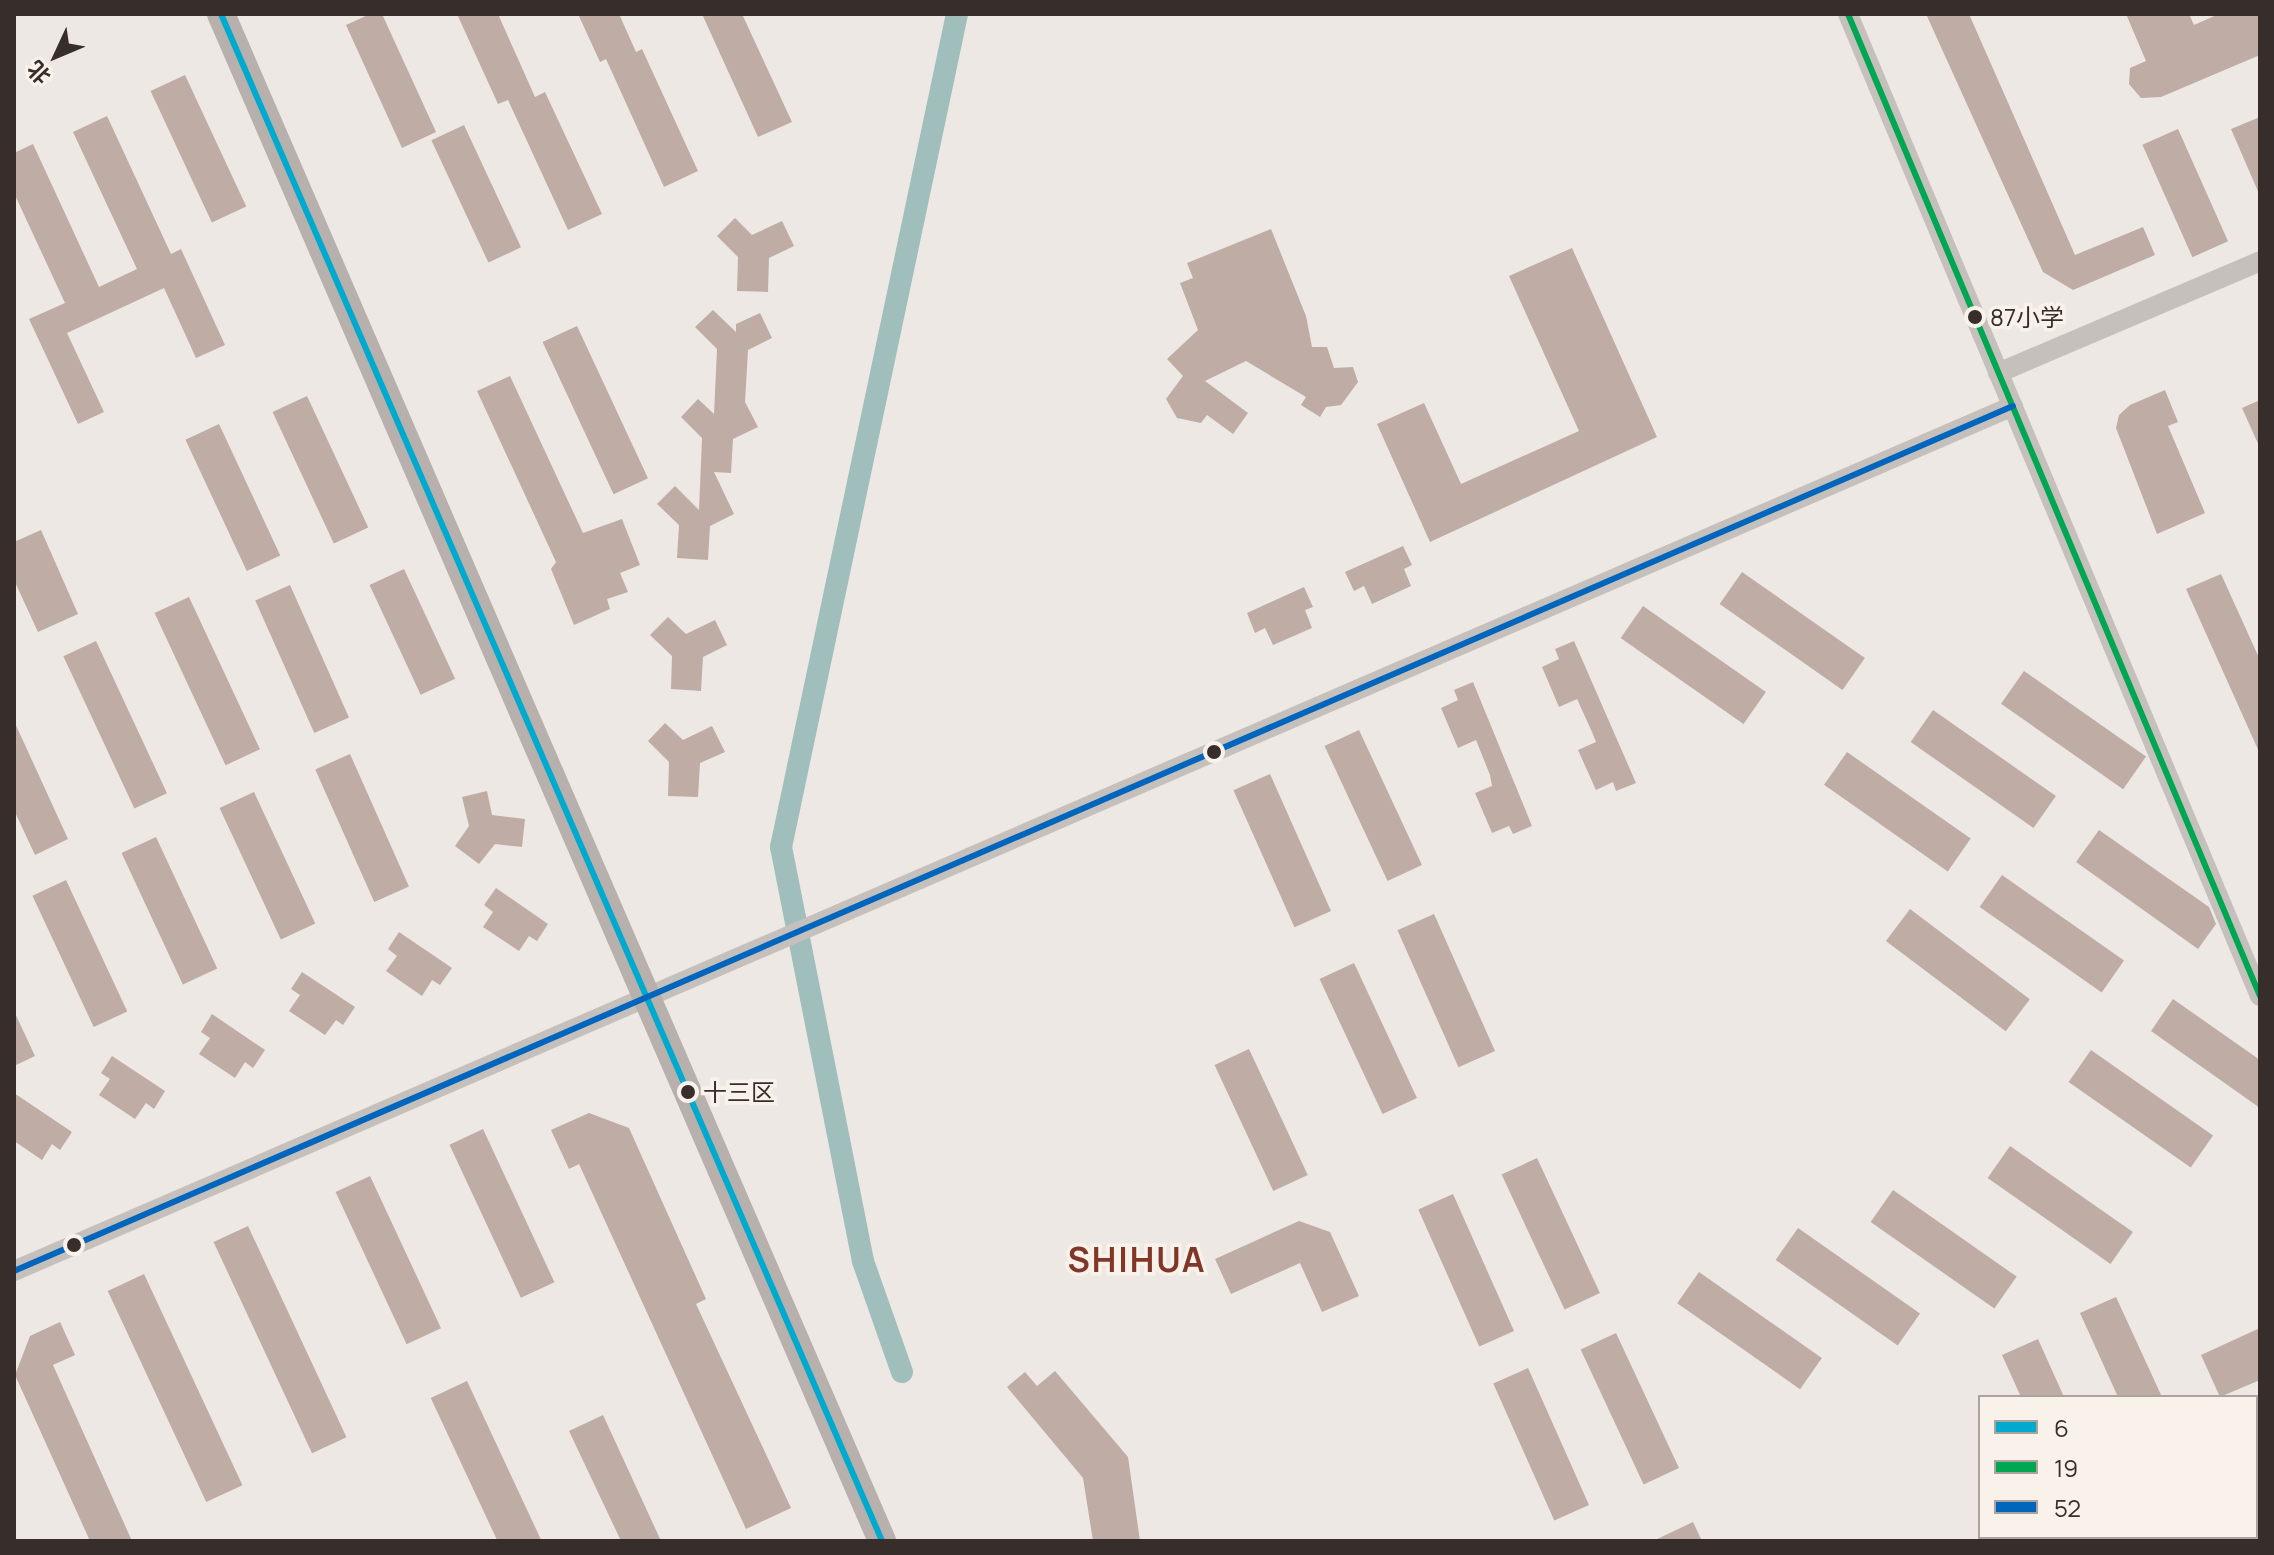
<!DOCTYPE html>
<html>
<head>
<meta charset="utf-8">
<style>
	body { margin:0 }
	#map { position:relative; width:2274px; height:1555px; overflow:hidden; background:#ede8e3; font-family:Manrope,"Noto Sans SC",sans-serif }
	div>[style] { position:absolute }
	.canal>* { height:22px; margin:-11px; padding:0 11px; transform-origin:11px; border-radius:11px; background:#a0bfbc }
	.building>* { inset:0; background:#bfaca5; transform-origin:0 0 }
	.street>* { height:20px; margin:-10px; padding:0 10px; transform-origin:10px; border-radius:10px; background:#c6c0bc }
	.secondary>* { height:28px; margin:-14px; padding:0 14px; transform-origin:14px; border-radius:14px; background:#b7b0ac }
	.bus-1>* { height:6px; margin:-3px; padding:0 3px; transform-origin:3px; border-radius:3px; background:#00a9ce }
	.bus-2>* { height:6px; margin:-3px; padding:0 3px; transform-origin:3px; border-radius:3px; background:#00a651 }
	.bus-3>* { height:6px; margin:-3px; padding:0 3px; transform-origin:3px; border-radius:3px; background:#0065bd }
	.dots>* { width:22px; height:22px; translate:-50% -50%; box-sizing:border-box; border:4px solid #f9f2eb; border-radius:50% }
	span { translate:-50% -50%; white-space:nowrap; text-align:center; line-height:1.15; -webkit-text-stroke:7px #f9f2eb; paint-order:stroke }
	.bus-label { font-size:24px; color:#372d2a }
	.left { translate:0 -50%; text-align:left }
	.district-label { font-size:34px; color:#813728; font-weight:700; letter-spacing:2px }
	.frame { position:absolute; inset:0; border:16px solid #372d2a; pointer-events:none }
	.legend { position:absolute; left:1978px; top:1395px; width:280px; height:144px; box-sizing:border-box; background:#f9f2eb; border:2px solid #aba39e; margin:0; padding:10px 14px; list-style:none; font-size:24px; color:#372d2a }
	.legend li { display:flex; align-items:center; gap:16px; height:40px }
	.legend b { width:40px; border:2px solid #aba39e }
	.north { position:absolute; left:16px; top:16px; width:80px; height:80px; -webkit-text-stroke:6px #f9f2eb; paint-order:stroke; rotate:226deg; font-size:22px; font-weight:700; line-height:32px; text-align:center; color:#372d2a }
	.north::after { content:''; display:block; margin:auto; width:28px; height:36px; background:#372d2a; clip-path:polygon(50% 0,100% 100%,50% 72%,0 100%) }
</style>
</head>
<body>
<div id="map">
	<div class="canal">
		<i style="left:902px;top:1372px;width:118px;rotate:-109.4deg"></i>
		<i style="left:863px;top:1261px;width:422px;rotate:-101.2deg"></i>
		<i style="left:781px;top:847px;width:851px;rotate:-78.07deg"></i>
	</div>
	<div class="building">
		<i style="clip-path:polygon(370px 14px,382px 14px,436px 132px,402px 148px,346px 25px)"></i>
		<i style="clip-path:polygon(457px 14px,498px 14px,535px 97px,545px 92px,602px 214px,568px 230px,508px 100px,498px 104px)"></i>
		<i style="clip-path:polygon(578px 14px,619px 14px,636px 52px,642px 49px,698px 171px,664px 187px,606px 59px,600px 62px)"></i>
		<i style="clip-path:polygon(702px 14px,742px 14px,792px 122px,758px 137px)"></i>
		<i style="clip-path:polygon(1926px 14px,1969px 14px,2075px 255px,2143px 227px,2155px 255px,2073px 290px,2043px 272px)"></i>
		<i style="clip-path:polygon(2126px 14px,2189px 14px,2194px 25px,2219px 14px,2260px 14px,2260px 55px,2161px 97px,2141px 98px,2129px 84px,2130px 68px,2146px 61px)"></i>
		<i style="left:185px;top:75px;width:145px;height:38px;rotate:65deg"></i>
		<i style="clip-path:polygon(107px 116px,171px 254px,181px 249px,225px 345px,196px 358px,164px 288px,67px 333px,104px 412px,78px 424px,29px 319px,65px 303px,14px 193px,14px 153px,33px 144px,99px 287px,137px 269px,73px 132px)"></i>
		<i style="clip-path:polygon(2260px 117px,2260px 196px,2231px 129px)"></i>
		<i style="left:464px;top:125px;width:135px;height:36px;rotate:65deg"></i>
		<i style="left:2178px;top:129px;width:123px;height:39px;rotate:66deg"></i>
		<i style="clip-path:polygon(735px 218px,752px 235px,782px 221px,794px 246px,769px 258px,768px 292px,737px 291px,738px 257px,717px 236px)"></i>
		<i style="clip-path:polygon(1271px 229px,1306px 316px,1312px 347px,1327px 347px,1334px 368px,1353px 367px,1358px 382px,1341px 405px,1326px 407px,1320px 417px,1301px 405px,1306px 397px,1246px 361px,1205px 381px,1248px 413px,1233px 434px,1207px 415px,1201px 423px,1177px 418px,1166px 399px,1183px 376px,1167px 359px,1198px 330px,1180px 283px,1193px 278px,1187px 263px)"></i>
		<i style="clip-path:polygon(1572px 248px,1657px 437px,1430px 542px,1377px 424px,1424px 403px,1461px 484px,1579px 431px,1509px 276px)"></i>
		<i style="clip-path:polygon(713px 310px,736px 332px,736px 324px,760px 313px,772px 338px,748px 350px,745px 402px,758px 427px,733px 439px,731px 473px,714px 472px,734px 514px,710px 526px,708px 560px,677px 558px,679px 525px,657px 504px,675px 486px,699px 510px,702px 438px,681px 417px,698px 399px,714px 414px,717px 349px,695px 327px)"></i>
		<i style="left:577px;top:326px;width:168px;height:38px;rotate:65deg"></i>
		<i style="clip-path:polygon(510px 376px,583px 533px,622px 519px,640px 565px,620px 573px,628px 592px,607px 599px,610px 609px,574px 625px,551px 569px,556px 562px,477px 391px)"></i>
		<i style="clip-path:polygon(2165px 390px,2178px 422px,2168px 426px,2205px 513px,2157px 534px,2116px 428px,2119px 415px,2130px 405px)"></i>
		<i style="left:307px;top:396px;width:145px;height:38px;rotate:65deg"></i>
		<i style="clip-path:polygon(2260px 400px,2260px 448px,2242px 408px)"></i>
		<i style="left:219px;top:424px;width:145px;height:37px;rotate:65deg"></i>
		<i style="clip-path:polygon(41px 530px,78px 614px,38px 632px,14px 580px,14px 542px)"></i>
		<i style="clip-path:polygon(1403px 546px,1412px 565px,1404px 569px,1411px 586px,1372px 604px,1364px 586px,1354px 591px,1345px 572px)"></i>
		<i style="left:404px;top:569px;width:121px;height:38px;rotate:65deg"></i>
		<i style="left:1742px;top:572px;width:150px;height:39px;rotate:35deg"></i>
		<i style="clip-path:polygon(2221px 574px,2260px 660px,2260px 754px,2186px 589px)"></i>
		<i style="left:290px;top:585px;width:145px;height:38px;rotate:66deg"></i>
		<i style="clip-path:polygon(1304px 587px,1313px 607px,1305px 610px,1312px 628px,1273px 645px,1265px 628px,1255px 633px,1247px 613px)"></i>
		<i style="left:189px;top:597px;width:168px;height:38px;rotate:65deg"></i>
		<i style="left:1643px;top:606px;width:150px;height:39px;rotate:35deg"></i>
		<i style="clip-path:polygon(668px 617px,686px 634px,715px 620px,727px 645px,703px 657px,701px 691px,671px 689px,672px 656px,650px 635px)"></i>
		<i style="left:96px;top:641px;width:168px;height:36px;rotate:65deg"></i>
		<i style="clip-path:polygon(1574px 641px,1636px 783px,1616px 791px,1613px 782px,1596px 790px,1578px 750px,1596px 742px,1592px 732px,1577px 699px,1559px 707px,1542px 667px,1559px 659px,1555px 649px)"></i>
		<i style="left:2024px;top:671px;width:149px;height:40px;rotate:35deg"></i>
		<i style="clip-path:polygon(1473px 682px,1532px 826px,1513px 834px,1509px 826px,1492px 833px,1475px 793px,1492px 786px,1490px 775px,1476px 740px,1458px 748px,1441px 708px,1458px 700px,1454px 690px)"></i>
		<i style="left:1933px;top:710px;width:150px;height:39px;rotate:35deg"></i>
		<i style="clip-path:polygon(14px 721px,68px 839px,35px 855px,14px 810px)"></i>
		<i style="clip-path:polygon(665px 723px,683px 740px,712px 726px,725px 752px,700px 763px,698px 797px,668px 796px,669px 762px,648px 741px)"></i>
		<i style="left:1359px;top:730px;width:149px;height:38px;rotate:65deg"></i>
		<i style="left:1847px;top:752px;width:151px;height:40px;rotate:35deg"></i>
		<i style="left:350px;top:754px;width:145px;height:38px;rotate:66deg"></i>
		<i style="left:1270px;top:774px;width:150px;height:40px;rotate:66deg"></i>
		<i style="clip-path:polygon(487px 791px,492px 815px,525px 819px,522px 847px,495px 844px,479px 864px,455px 846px,469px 826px,462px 797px)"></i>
		<i style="left:254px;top:792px;width:145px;height:38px;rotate:65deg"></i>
		<i style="clip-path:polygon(2099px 830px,2209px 907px,2216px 924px,2198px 949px,2076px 862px)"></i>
		<i style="left:156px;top:837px;width:145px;height:38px;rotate:65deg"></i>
		<i style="left:2002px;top:875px;width:149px;height:39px;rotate:35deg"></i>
		<i style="left:66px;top:880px;width:145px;height:37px;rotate:65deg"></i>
		<i style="clip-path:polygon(496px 888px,548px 924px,537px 941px,529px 936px,519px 951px,483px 927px,493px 912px,484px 905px)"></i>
		<i style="left:1910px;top:909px;width:150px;height:40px;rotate:37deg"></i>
		<i style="left:1434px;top:914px;width:150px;height:40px;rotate:66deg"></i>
		<i style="clip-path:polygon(399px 932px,452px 968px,440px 985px,432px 980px,422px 996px,386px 971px,397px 956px,388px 949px)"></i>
		<i style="left:1354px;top:963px;width:149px;height:38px;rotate:65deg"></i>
		<i style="clip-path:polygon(302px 972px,355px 1007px,343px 1025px,336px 1020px,325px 1035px,289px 1011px,300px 995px,291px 989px)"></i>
		<i style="clip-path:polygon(2173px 999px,2260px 1060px,2260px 1108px,2151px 1031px)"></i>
		<i style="clip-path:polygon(14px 1011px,35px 1056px,14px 1066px)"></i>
		<i style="clip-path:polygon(212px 1014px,265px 1050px,253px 1068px,245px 1062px,235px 1078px,199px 1054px,210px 1038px,201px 1032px)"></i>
		<i style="left:1249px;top:1049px;width:139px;height:38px;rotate:65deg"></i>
		<i style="left:2091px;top:1050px;width:149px;height:39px;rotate:35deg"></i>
		<i style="clip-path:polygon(112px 1056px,165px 1091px,154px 1109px,146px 1103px,135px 1119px,99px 1095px,110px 1079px,101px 1073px)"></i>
		<i style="clip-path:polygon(14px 1093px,72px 1132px,60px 1150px,52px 1144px,42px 1160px,14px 1141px)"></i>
		<i style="clip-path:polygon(589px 1113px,629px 1128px,706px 1299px,696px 1304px,791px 1508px,746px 1529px,579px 1164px,569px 1169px,551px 1130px)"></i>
		<i style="left:483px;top:1129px;width:169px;height:37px;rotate:65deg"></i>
		<i style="left:2010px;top:1146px;width:150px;height:39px;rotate:35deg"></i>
		<i style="left:1537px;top:1158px;width:149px;height:39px;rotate:65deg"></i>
		<i style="left:370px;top:1176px;width:168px;height:38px;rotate:65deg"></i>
		<i style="left:1893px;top:1190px;width:151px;height:39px;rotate:35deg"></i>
		<i style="left:1453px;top:1194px;width:150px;height:38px;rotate:66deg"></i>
		<i style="clip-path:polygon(1299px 1221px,1330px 1232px,1359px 1296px,1322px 1312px,1300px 1263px,1231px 1294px,1215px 1259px)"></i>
		<i style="left:248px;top:1226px;width:233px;height:38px;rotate:65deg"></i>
		<i style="left:1798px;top:1228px;width:149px;height:39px;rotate:35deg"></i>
		<i style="left:1699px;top:1272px;width:150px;height:38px;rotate:35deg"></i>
		<i style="left:144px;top:1274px;width:233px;height:40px;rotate:65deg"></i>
		<i style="clip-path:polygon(2116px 1297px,2162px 1397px,2118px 1397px,2080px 1313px)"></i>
		<i style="clip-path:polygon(60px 1322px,75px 1355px,53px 1365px,132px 1541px,90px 1541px,15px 1375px,30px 1336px)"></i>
		<i style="clip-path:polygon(2260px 1328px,2260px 1380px,2220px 1397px,2201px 1355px)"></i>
		<i style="left:1616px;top:1333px;width:149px;height:39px;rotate:65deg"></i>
		<i style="clip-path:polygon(2038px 1339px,2064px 1397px,2021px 1397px,2002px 1355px)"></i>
		<i style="left:1528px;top:1368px;width:150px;height:38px;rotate:66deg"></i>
		<i style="clip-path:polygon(1055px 1371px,1128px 1457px,1140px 1541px,1093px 1541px,1083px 1478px,1007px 1387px,1025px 1372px,1037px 1386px)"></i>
		<i style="left:467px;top:1381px;width:176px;height:40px;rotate:65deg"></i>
		<i style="clip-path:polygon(603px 1415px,661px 1541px,621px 1541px,569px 1431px)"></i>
		<i style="clip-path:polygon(1693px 1522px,1702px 1541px,1653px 1541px)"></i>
	</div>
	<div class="street">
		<i style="left:1848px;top:14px;width:1065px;rotate:67.24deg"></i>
		<i style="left:1998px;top:373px;width:285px;rotate:-23.1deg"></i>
		<i style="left:14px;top:1271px;width:2178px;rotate:-23.4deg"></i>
	</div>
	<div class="secondary">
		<i style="left:221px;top:14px;width:1664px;rotate:66.59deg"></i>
		<i style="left:2256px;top:1461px;width:4px;rotate:-27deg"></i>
		<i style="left:2072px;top:1541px;width:10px;rotate:-24deg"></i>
	</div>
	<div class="bus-1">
		<i style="left:221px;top:14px;width:1664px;rotate:66.59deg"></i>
	</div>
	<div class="bus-2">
		<i style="left:1848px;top:14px;width:1065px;rotate:67.24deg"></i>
	</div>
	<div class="bus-3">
		<i style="left:14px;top:1271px;width:2178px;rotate:-23.4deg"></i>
	</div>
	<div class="dots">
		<i style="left:1975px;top:317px;background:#372d2a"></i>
		<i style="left:1214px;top:752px;background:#372d2a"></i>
		<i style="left:688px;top:1092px;background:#372d2a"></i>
		<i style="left:74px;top:1245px;background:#372d2a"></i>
	</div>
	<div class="bus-label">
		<span class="left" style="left:1990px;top:317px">87小学</span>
		<span class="left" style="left:703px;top:1092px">十三区</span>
	</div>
	<div class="district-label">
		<span style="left:1137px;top:1260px">SHIHUA</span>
	</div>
	<div class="frame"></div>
	<ul class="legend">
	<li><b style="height:10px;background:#00a9ce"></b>6</li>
	<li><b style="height:10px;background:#00a651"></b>19</li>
	<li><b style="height:10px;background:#0065bd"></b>52</li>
	</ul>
	<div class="north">北</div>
</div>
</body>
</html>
